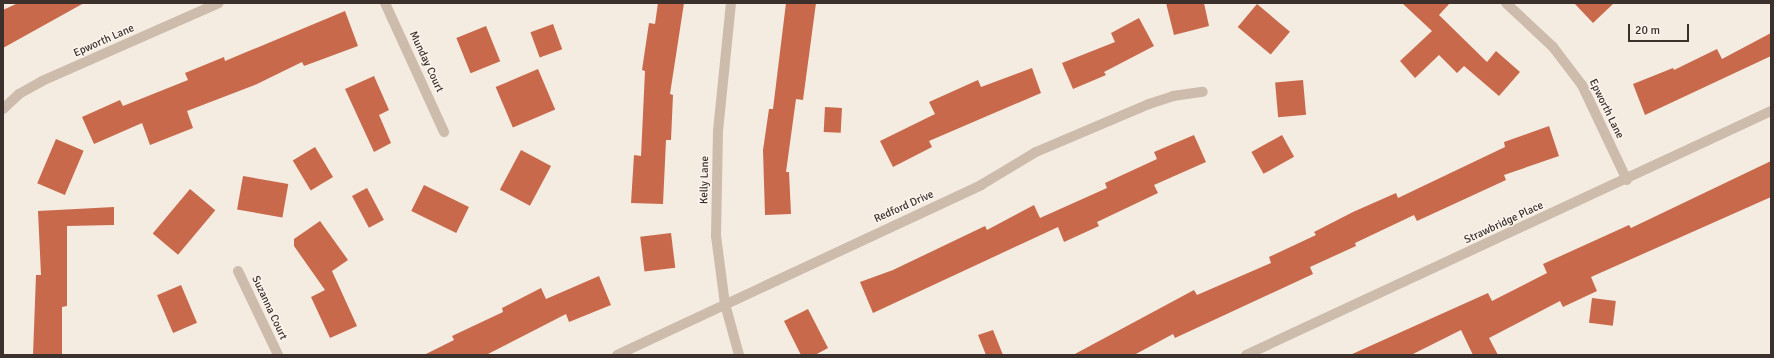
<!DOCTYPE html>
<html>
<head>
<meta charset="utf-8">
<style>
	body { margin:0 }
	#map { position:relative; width:1774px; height:358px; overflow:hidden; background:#f4ebe1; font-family:Signika,sans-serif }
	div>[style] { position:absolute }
	.building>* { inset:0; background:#c8694b; transform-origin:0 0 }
	.street>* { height:10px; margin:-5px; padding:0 5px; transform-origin:5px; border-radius:5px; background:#cdbbac }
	span { translate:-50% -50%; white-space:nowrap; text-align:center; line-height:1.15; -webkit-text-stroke:3px #fbf5ee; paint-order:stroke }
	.street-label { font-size:11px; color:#3b302b }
	.frame { position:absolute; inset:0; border:4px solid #3b302b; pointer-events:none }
	.scale { position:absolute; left:1628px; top:24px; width:61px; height:18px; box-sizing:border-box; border:2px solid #3b302b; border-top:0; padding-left:5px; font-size:12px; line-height:14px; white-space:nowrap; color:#3b302b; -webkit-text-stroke:3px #fbf5ee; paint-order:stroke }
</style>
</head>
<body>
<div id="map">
	<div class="building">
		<i style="clip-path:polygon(18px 3px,84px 3px,3px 48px,3px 10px)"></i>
		<i style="clip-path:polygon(658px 3px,684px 3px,670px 94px,673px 95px,671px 140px,666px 140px,663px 204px,631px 203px,634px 155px,641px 156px,645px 71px,642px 70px,649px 23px,655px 24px)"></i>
		<i style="clip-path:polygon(786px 3px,816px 3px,803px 100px,796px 99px,786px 172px,789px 172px,791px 214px,765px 215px,763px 150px,769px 109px,773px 109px)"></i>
		<i style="clip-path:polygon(1166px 3px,1204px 3px,1209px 26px,1174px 35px)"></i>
		<i style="clip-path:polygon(1402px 3px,1450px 3px,1439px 15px,1487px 62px,1496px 51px,1520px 72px,1499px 96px,1464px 66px,1457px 73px,1439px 55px,1415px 78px,1400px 61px,1432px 31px)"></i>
		<i style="clip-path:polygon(1574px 3px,1614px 3px,1593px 23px)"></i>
		<i style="left:1257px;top:4px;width:43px;height:30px;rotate:40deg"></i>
		<i style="clip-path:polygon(345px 11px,358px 46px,304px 66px,302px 62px,257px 84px,187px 111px,193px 128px,150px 145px,142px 123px,94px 144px,82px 117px,120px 100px,123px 106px,188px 80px,185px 73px,224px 57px,225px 61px)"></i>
		<i style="clip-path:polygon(1139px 18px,1154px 46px,1104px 72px,1106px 75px,1073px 89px,1062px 63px,1115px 42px,1111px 33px)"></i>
		<i style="left:553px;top:24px;width:27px;height:24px;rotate:70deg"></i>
		<i style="left:486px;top:26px;width:38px;height:32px;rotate:68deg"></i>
		<i style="clip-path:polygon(1771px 33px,1771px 56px,1645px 115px,1633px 84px,1673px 68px,1674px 70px,1717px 49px,1722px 59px)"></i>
		<i style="clip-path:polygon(1032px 68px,1041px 93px,929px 141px,932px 147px,893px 167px,880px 141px,935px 114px,929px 102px,978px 80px,981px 87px)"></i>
		<i style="left:538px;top:69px;width:44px;height:46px;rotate:67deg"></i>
		<i style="clip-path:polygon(374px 76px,389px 110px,379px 115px,391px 143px,374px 152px,345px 89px)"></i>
		<i style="left:1303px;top:80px;width:35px;height:28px;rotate:85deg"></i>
		<i style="left:825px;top:107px;width:17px;height:25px;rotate:3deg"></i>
		<i style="clip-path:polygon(1549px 126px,1559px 156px,1504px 175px,1506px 180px,1417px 221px,1414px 215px,1355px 243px,1356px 246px,1310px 267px,1313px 274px,1175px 338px,1173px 334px,1134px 355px,1073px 355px,1194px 290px,1197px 295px,1271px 263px,1269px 257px,1316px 235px,1314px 232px,1353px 212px,1396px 193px,1398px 198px,1505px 147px,1504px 142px)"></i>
		<i style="clip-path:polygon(1194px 135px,1206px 162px,1154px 185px,1158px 193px,1097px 222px,1099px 226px,1064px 242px,1058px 227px,873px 313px,860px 282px,893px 270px,985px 226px,987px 230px,1034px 205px,1040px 218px,1107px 188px,1105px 183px,1157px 159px,1154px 152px)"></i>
		<i style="left:1282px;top:135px;width:25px;height:35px;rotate:61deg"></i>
		<i style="left:56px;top:139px;width:30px;height:48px;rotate:23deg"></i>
		<i style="left:315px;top:147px;width:35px;height:26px;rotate:59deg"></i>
		<i style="left:521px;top:150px;width:34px;height:45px;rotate:28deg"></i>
		<i style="clip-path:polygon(1771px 161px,1771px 197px,1591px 277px,1597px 291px,1563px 307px,1560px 301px,1489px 338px,1498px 355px,1473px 355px,1461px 330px,1411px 355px,1350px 355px,1488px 293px,1492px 301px,1547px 273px,1543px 264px,1629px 225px,1631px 228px)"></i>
		<i style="left:243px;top:176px;width:46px;height:34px;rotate:10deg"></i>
		<i style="left:424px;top:185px;width:50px;height:29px;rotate:26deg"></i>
		<i style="left:367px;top:188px;width:36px;height:17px;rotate:62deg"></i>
		<i style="left:190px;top:189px;width:33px;height:58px;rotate:40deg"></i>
		<i style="clip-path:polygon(114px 207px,114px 225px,67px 226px,67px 306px,62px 307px,62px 355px,33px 355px,36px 275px,41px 275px,38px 211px)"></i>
		<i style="clip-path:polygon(320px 221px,348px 260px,332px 271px,357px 326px,330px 338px,311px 297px,325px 290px,294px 246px,294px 239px)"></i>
		<i style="left:671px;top:233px;width:35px;height:31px;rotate:83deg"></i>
		<i style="clip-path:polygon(599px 276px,611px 305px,569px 322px,566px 314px,486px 355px,424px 355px,454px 340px,452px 336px,503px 312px,502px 308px,541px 288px,546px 299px)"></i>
		<i style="left:181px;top:285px;width:41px;height:26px;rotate:67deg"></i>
		<i style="left:1592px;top:298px;width:24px;height:25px;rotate:7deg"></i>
		<i style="clip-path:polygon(808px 309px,828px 348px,815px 355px,801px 355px,784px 321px)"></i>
		<i style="clip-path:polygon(993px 330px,1003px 355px,986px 355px,978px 335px)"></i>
	</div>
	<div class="street">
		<i style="left:385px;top:3px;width:142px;rotate:65.4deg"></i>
		<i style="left:731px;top:3px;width:129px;rotate:95.8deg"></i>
		<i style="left:718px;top:131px;width:105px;rotate:91.1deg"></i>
		<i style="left:716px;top:236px;width:69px;rotate:82.5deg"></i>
		<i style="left:725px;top:304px;width:53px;rotate:74.6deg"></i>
		<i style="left:1506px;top:3px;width:64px;rotate:43.1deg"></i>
		<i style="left:1553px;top:47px;width:48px;rotate:52.7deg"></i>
		<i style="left:1582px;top:85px;width:105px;rotate:64.7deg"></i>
		<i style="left:3px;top:109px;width:22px;rotate:-43deg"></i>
		<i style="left:19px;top:94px;width:26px;rotate:-29deg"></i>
		<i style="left:42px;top:81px;width:193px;rotate:-23.8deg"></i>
		<i style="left:238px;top:271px;width:93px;rotate:64.5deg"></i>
		<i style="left:617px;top:355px;width:402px;rotate:-25deg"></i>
		<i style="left:981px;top:185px;width:64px;rotate:-31deg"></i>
		<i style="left:1036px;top:152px;width:123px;rotate:-23deg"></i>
		<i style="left:1149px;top:104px;width:25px;rotate:-18deg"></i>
		<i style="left:1173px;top:96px;width:30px;rotate:-8deg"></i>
		<i style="left:1246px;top:355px;width:579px;rotate:-24.93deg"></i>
	</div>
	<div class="street-label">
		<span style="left:104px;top:41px;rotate:-24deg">Epworth Lane</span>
		<span style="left:426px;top:62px;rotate:65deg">Munday Court</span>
		<span style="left:1606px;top:109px;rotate:64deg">Epworth Lane</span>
		<span style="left:705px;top:180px;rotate:-89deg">Kelly Lane</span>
		<span style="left:904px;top:207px;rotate:-24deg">Redford Drive</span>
		<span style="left:1504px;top:223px;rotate:-25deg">Strawbridge Place</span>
		<span style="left:269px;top:308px;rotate:65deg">Suzanna Court</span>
	</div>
	<div class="frame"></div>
	<div class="scale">20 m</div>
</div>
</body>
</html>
